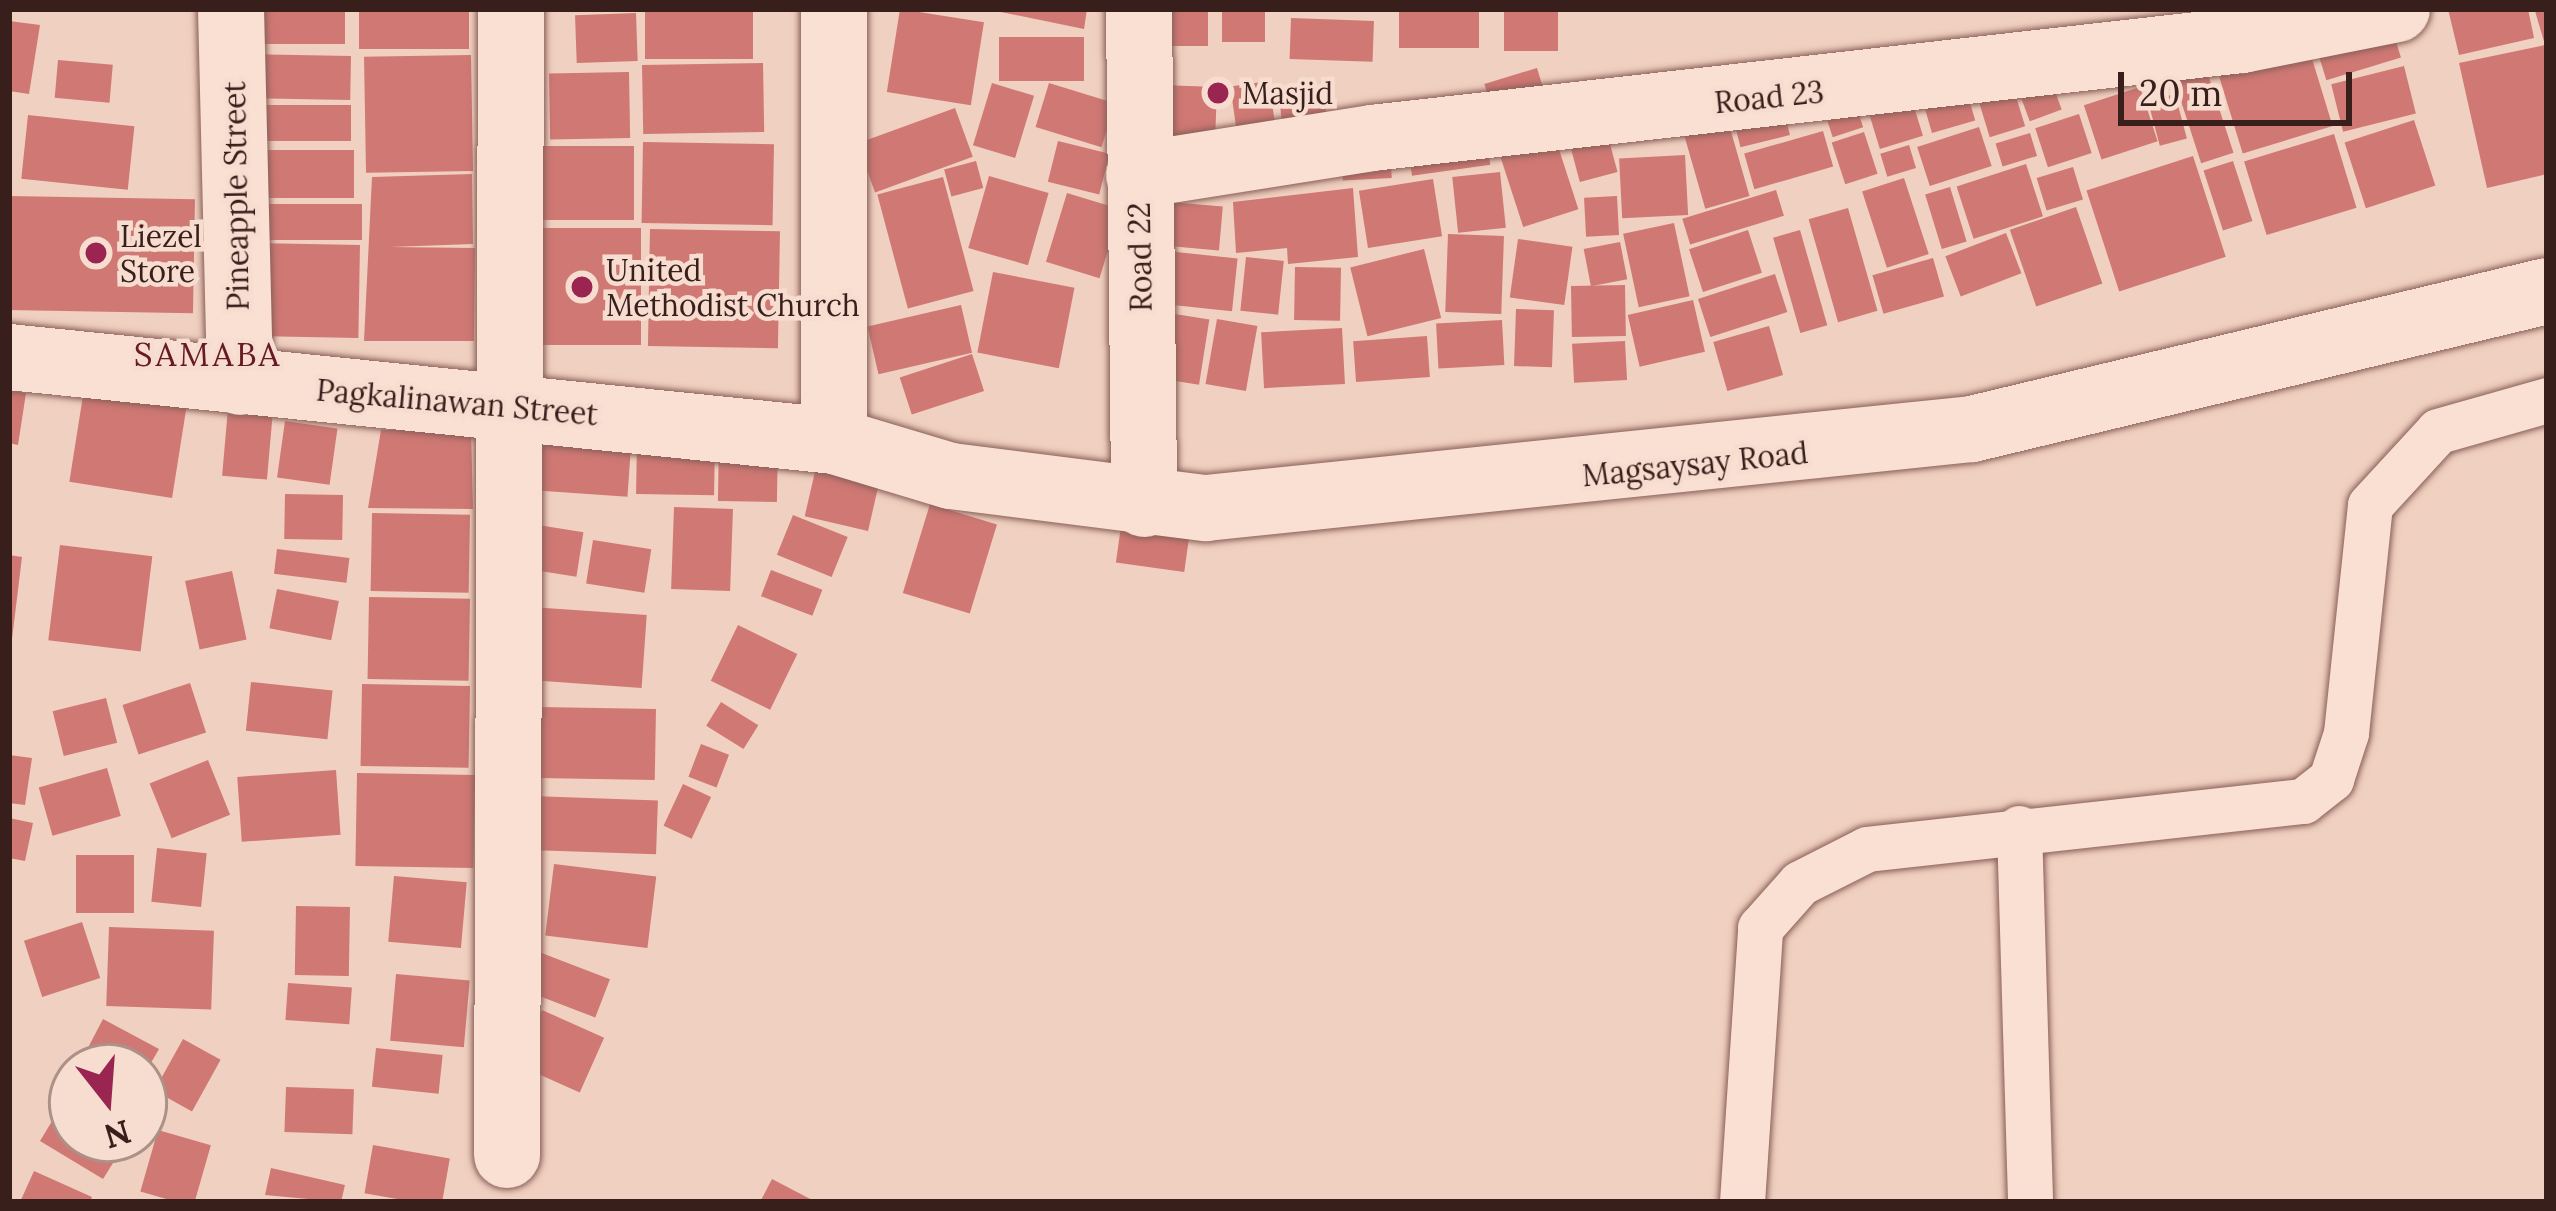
<!DOCTYPE html>
<html>
<head>
<meta charset="utf-8">
<style>
	body { margin:0 }
	#map { position:relative; width:2556px; height:1211px; overflow:hidden; background:#f0d0c0; font-family:Lora,serif }
	div>[style] { position:absolute }
	.building>* { inset:0; background:#cf7874; transform-origin:0 0 }
	.roads { filter:drop-shadow(0 0 3px #895f57) drop-shadow(0 0 3px #895f57) }
	.lane>* { height:45px; margin:-22.5px; padding:0 22.5px; transform-origin:22.5px; border-radius:22.5px; background:#fae0d3 }
	.street>* { height:66px; margin:-33px; padding:0 33px; transform-origin:33px; border-radius:33px; background:#fae0d3 }
	.secondary>* { height:66px; margin:-33px; padding:0 33px; transform-origin:33px; border-radius:33px; background:#fae0d3 }
	.dots>* { width:33px; height:33px; translate:-50% -50%; box-sizing:border-box; border:6px solid #f7ddcf; border-radius:50% }
	span { translate:-50% -50%; white-space:nowrap; text-align:center; line-height:1.15; -webkit-text-stroke:9px #f7ddcf; paint-order:stroke }
	.poi-label { font-size:30px; color:#381f1c }
	.left { translate:0 -50%; text-align:left }
	.street-label { font-size:30px; color:#381f1c }
	.neighbourhood-label { font-size:33px; color:#661a26; letter-spacing:3px }
	.frame { position:absolute; inset:0; border:12px solid #381f1c; pointer-events:none }
	.north { position:absolute; left:48px; top:1043px; width:120px; height:120px; box-sizing:border-box; background:#f7ddcf; border:3px solid #ab9187; border-radius:50%; rotate:163deg; font-size:33px; font-weight:700; line-height:48px; text-align:center; color:#381f1c }
	.north::after { content:''; display:block; margin:auto; width:42px; height:54px; background:#9b2551; clip-path:polygon(50% 0,100% 100%,50% 72%,0 100%) }
	.scale { position:absolute; left:2118px; top:72px; width:234px; height:54px; box-sizing:border-box; border:6px solid #381f1c; border-top:0; padding-left:15px; font-size:36px; line-height:42px; white-space:nowrap; color:#381f1c; -webkit-text-stroke:9px #f7ddcf; paint-order:stroke }
</style>
</head>
<body>
<div id="map">
	<div class="building">
		<i style="left:242px;top:9px;width:103px;height:35px"></i>
		<i style="left:359px;top:9px;width:110px;height:40px"></i>
		<i style="left:645px;top:9px;width:108px;height:50px"></i>
		<i style="left:900px;top:9px;width:85px;height:84px;rotate:9deg"></i>
		<i style="clip-path:polygon(986px 9px,1087px 9px,1084px 29px)"></i>
		<i style="left:1160px;top:9px;width:48px;height:37px"></i>
		<i style="left:1222px;top:9px;width:43px;height:33px"></i>
		<i style="left:1399px;top:9px;width:80px;height:39px"></i>
		<i style="left:1504px;top:9px;width:54px;height:42px"></i>
		<i style="clip-path:polygon(2448px 9px,2528px 9px,2534px 38px,2459px 55px)"></i>
		<i style="clip-path:polygon(2547px 9px,2547px 174px,2487px 188px,2459px 63px,2545px 45px,2535px 11px)"></i>
		<i style="left:636px;top:13px;width:48px;height:61px;rotate:88deg"></i>
		<i style="left:1291px;top:18px;width:83px;height:41px;rotate:2deg"></i>
		<i style="clip-path:polygon(9px 21px,40px 25px,29px 94px,9px 91px)"></i>
		<i style="left:2391px;top:25px;width:34px;height:78px;rotate:73deg"></i>
		<i style="left:1084px;top:37px;width:44px;height:85px;rotate:90deg"></i>
		<i style="left:2306px;top:39px;width:91px;height:94px;rotate:73deg"></i>
		<i style="left:242px;top:54px;width:109px;height:44px;rotate:1deg"></i>
		<i style="left:471px;top:55px;width:116px;height:107px;rotate:89deg"></i>
		<i style="left:58px;top:60px;width:55px;height:38px;rotate:5deg"></i>
		<i style="left:763px;top:63px;width:69px;height:121px;rotate:89deg"></i>
		<i style="left:2404px;top:66px;width:49px;height:75px;rotate:76deg"></i>
		<i style="left:1537px;top:68px;width:38px;height:55px;rotate:73deg"></i>
		<i style="left:2206px;top:68px;width:89px;height:34px;rotate:72deg"></i>
		<i style="left:629px;top:72px;width:66px;height:80px;rotate:89deg"></i>
		<i style="left:2048px;top:72px;width:40px;height:34px;rotate:70deg"></i>
		<i style="left:1269px;top:81px;width:52px;height:39px;rotate:82deg"></i>
		<i style="left:992px;top:83px;width:44px;height:65px;rotate:17deg"></i>
		<i style="left:1049px;top:83px;width:69px;height:46px;rotate:17deg"></i>
		<i style="left:1160px;top:85px;width:57px;height:58px;rotate:2deg"></i>
		<i style="left:1965px;top:85px;width:37px;height:45px;rotate:74deg"></i>
		<i style="left:1908px;top:87px;width:51px;height:45px;rotate:73deg"></i>
		<i style="left:2140px;top:87px;width:57px;height:59px;rotate:72deg"></i>
		<i style="left:1324px;top:90px;width:42px;height:45px;rotate:85deg"></i>
		<i style="left:2014px;top:90px;width:38px;height:37px;rotate:73deg"></i>
		<i style="left:1852px;top:93px;width:36px;height:32px;rotate:72deg"></i>
		<i style="left:2175px;top:94px;width:46px;height:28px;rotate:75deg"></i>
		<i style="left:1781px;top:99px;width:37px;height:51px;rotate:76deg"></i>
		<i style="left:238px;top:105px;width:113px;height:36px"></i>
		<i style="left:955px;top:108px;width:52px;height:104px;rotate:70deg"></i>
		<i style="left:1602px;top:114px;width:60px;height:39px;rotate:75deg"></i>
		<i style="left:2079px;top:114px;width:41px;height:46px;rotate:72deg"></i>
		<i style="left:28px;top:115px;width:107px;height:64px;rotate:6deg"></i>
		<i style="left:2414px;top:120px;width:69px;height:73px;rotate:72deg"></i>
		<i style="left:1728px;top:121px;width:78px;height:46px;rotate:74deg"></i>
		<i style="left:1979px;top:127px;width:41px;height:65px;rotate:72deg"></i>
		<i style="left:1823px;top:131px;width:37px;height:82px;rotate:74deg"></i>
		<i style="left:1864px;top:132px;width:44px;height:34px;rotate:72deg"></i>
		<i style="left:2030px;top:133px;width:24px;height:36px;rotate:73deg"></i>
		<i style="left:1554px;top:134px;width:79px;height:58px;rotate:72deg"></i>
		<i style="left:2334px;top:134px;width:77px;height:94px;rotate:73deg"></i>
		<i style="left:1486px;top:135px;width:30px;height:79px;rotate:82deg"></i>
		<i style="left:1058px;top:141px;width:53px;height:42px;rotate:14deg"></i>
		<i style="left:643px;top:142px;width:131px;height:81px;rotate:1deg"></i>
		<i style="left:1390px;top:145px;width:33px;height:49px;rotate:87deg"></i>
		<i style="left:1909px;top:145px;width:24px;height:30px;rotate:73deg"></i>
		<i style="left:526px;top:146px;width:108px;height:74px"></i>
		<i style="left:240px;top:150px;width:114px;height:48px"></i>
		<i style="left:1685px;top:155px;width:60px;height:66px;rotate:87deg"></i>
		<i style="left:2193px;top:156px;width:106px;height:112px;rotate:72deg"></i>
		<i style="left:976px;top:161px;width:28px;height:33px;rotate:75deg"></i>
		<i style="left:2233px;top:161px;width:63px;height:31px;rotate:72deg"></i>
		<i style="left:2026px;top:164px;width:55px;height:73px;rotate:72deg"></i>
		<i style="left:2073px;top:167px;width:34px;height:38px;rotate:73deg"></i>
		<i style="left:1500px;top:172px;width:56px;height:48px;rotate:84deg"></i>
		<i style="clip-path:polygon(472px 174px,473px 244px,390px 247px,475px 248px,474px 341px,364px 341px,372px 177px)"></i>
		<i style="left:989px;top:176px;width:62px;height:75px;rotate:16deg"></i>
		<i style="left:943px;top:177px;width:118px;height:68px;rotate:75deg"></i>
		<i style="left:1904px;top:178px;width:80px;height:44px;rotate:72deg"></i>
		<i style="left:1433px;top:179px;width:58px;height:75px;rotate:81deg"></i>
		<i style="left:1950px;top:187px;width:57px;height:26px;rotate:73deg"></i>
		<i style="clip-path:polygon(1353px 188px,1358px 257px,1288px 264px,1287px 248px,1236px 253px,1233px 202px)"></i>
		<i style="left:1776px;top:190px;width:27px;height:98px;rotate:73deg"></i>
		<i style="left:1067px;top:193px;width:56px;height:72px;rotate:17deg"></i>
		<i style="left:9px;top:196px;width:186px;height:114px;rotate:1deg"></i>
		<i style="left:1617px;top:196px;width:39px;height:33px;rotate:87deg"></i>
		<i style="left:1170px;top:202px;width:53px;height:44px;rotate:5deg"></i>
		<i style="left:249px;top:204px;width:113px;height:36px"></i>
		<i style="left:2076px;top:207px;width:81px;height:70px;rotate:71deg"></i>
		<i style="left:1848px;top:208px;width:107px;height:41px;rotate:74deg"></i>
		<i style="left:1674px;top:223px;width:75px;height:52px;rotate:78deg"></i>
		<i style="left:525px;top:228px;width:116px;height:117px"></i>
		<i style="left:650px;top:229px;width:130px;height:117px;rotate:1deg"></i>
		<i style="left:1748px;top:230px;width:45px;height:62px;rotate:72deg"></i>
		<i style="left:1800px;top:230px;width:99px;height:28px;rotate:74deg"></i>
		<i style="left:2006px;top:233px;width:43px;height:65px;rotate:69deg"></i>
		<i style="left:1448px;top:234px;width:56px;height:78px;rotate:2deg"></i>
		<i style="left:1518px;top:239px;width:55px;height:59px;rotate:8deg"></i>
		<i style="left:1620px;top:242px;width:38px;height:37px;rotate:79deg"></i>
		<i style="left:250px;top:243px;width:110px;height:93px;rotate:1deg"></i>
		<i style="left:1424px;top:249px;width:71px;height:76px;rotate:76deg"></i>
		<i style="left:1157px;top:250px;width:81px;height:53px;rotate:6deg"></i>
		<i style="left:1246px;top:257px;width:38px;height:54px;rotate:6deg"></i>
		<i style="left:1933px;top:258px;width:40px;height:63px;rotate:74deg"></i>
		<i style="left:1295px;top:267px;width:46px;height:53px;rotate:1deg"></i>
		<i style="left:993px;top:272px;width:83px;height:82px;rotate:11deg"></i>
		<i style="left:1775px;top:274px;width:40px;height:81px;rotate:72deg"></i>
		<i style="left:1625px;top:285px;width:51px;height:54px;rotate:89deg"></i>
		<i style="left:1693px;top:300px;width:53px;height:67px;rotate:77deg"></i>
		<i style="left:961px;top:305px;width:49px;height:96px;rotate:77deg"></i>
		<i style="left:1516px;top:309px;width:38px;height:57px;rotate:2deg"></i>
		<i style="left:1156px;top:311px;width:54px;height:66px;rotate:9deg"></i>
		<i style="left:1217px;top:319px;width:41px;height:66px;rotate:10deg"></i>
		<i style="left:1502px;top:320px;width:45px;height:66px;rotate:87deg"></i>
		<i style="left:1769px;top:326px;width:51px;height:58px;rotate:74deg"></i>
		<i style="left:1342px;top:328px;width:56px;height:81px;rotate:87deg"></i>
		<i style="left:1427px;top:336px;width:41px;height:74px;rotate:86deg"></i>
		<i style="left:1625px;top:341px;width:39px;height:53px;rotate:87deg"></i>
		<i style="left:972px;top:354px;width:39px;height:76px;rotate:72deg"></i>
		<i style="left:85px;top:383px;width:104px;height:100px;rotate:9deg"></i>
		<i style="clip-path:polygon(9px 390px,26px 393px,18px 445px,9px 443px)"></i>
		<i style="left:229px;top:397px;width:45px;height:79px;rotate:5deg"></i>
		<i style="left:285px;top:421px;width:53px;height:57px;rotate:8deg"></i>
		<i style="clip-path:polygon(471px 428px,473px 509px,368px 508px,381px 430px)"></i>
		<i style="left:632px;top:432px;width:65px;height:94px;rotate:94deg"></i>
		<i style="left:719px;top:439px;width:59px;height:62px;rotate:1deg"></i>
		<i style="left:637px;top:441px;width:78px;height:53px;rotate:1deg"></i>
		<i style="left:820px;top:450px;width:65px;height:68px;rotate:13deg"></i>
		<i style="left:285px;top:494px;width:58px;height:45px;rotate:1deg"></i>
		<i style="left:930px;top:504px;width:70px;height:93px;rotate:17deg"></i>
		<i style="left:674px;top:507px;width:59px;height:82px;rotate:2deg"></i>
		<i style="left:1123px;top:512px;width:69px;height:51px;rotate:8deg"></i>
		<i style="left:372px;top:513px;width:98px;height:78px;rotate:1deg"></i>
		<i style="left:793px;top:515px;width:59px;height:43px;rotate:22deg"></i>
		<i style="left:538px;top:525px;width:46px;height:45px;rotate:9deg"></i>
		<i style="left:593px;top:540px;width:59px;height:44px;rotate:9deg"></i>
		<i style="left:60px;top:545px;width:93px;height:96px;rotate:7deg"></i>
		<i style="left:277px;top:549px;width:73px;height:25px;rotate:7deg"></i>
		<i style="clip-path:polygon(9px 555px,22px 557px,12px 639px,9px 639px)"></i>
		<i style="left:771px;top:570px;width:55px;height:28px;rotate:21deg"></i>
		<i style="left:232px;top:571px;width:70px;height:48px;rotate:78deg"></i>
		<i style="left:277px;top:589px;width:63px;height:40px;rotate:11deg"></i>
		<i style="left:369px;top:597px;width:101px;height:82px;rotate:1deg"></i>
		<i style="left:531px;top:607px;width:116px;height:73px;rotate:4deg"></i>
		<i style="left:738px;top:625px;width:66px;height:62px;rotate:26deg"></i>
		<i style="left:251px;top:682px;width:82px;height:49px;rotate:6deg"></i>
		<i style="left:190px;top:683px;width:52px;height:71px;rotate:72deg"></i>
		<i style="left:362px;top:684px;width:108px;height:82px;rotate:1deg"></i>
		<i style="left:106px;top:698px;width:46px;height:55px;rotate:76deg"></i>
		<i style="left:721px;top:702px;width:44px;height:28px;rotate:32deg"></i>
		<i style="left:539px;top:707px;width:117px;height:71px;rotate:1deg"></i>
		<i style="left:701px;top:744px;width:30px;height:35px;rotate:21deg"></i>
		<i style="clip-path:polygon(9px 755px,32px 758px,25px 805px,9px 803px)"></i>
		<i style="left:208px;top:760px;width:59px;height:63px;rotate:68deg"></i>
		<i style="left:107px;top:768px;width:50px;height:71px;rotate:74deg"></i>
		<i style="left:336px;top:770px;width:65px;height:99px;rotate:86deg"></i>
		<i style="left:357px;top:773px;width:118px;height:93px;rotate:1deg"></i>
		<i style="left:683px;top:784px;width:31px;height:46px;rotate:25deg"></i>
		<i style="left:532px;top:796px;width:126px;height:54px;rotate:2deg"></i>
		<i style="clip-path:polygon(9px 818px,33px 823px,25px 861px,9px 858px)"></i>
		<i style="left:157px;top:848px;width:50px;height:54px;rotate:6deg"></i>
		<i style="left:76px;top:855px;width:58px;height:58px"></i>
		<i style="left:554px;top:864px;width:103px;height:72px;rotate:7deg"></i>
		<i style="left:394px;top:876px;width:73px;height:66px;rotate:5deg"></i>
		<i style="left:296px;top:906px;width:54px;height:69px;rotate:1deg"></i>
		<i style="left:82px;top:922px;width:59px;height:61px;rotate:72deg"></i>
		<i style="left:109px;top:927px;width:105px;height:79px;rotate:2deg"></i>
		<i style="left:539px;top:952px;width:76px;height:41px;rotate:21deg"></i>
		<i style="left:396px;top:974px;width:74px;height:67px;rotate:5deg"></i>
		<i style="left:288px;top:983px;width:64px;height:37px;rotate:4deg"></i>
		<i style="left:542px;top:1010px;width:68px;height:60px;rotate:24deg"></i>
		<i style="clip-path:polygon(103px 1019px,159px 1049px,144px 1075px,80px 1063px)"></i>
		<i style="left:183px;top:1039px;width:43px;height:59px;rotate:29deg"></i>
		<i style="left:376px;top:1048px;width:67px;height:39px;rotate:6deg"></i>
		<i style="left:286px;top:1087px;width:68px;height:45px;rotate:2deg"></i>
		<i style="clip-path:polygon(72px 1088px,72px 1139px,128px 1139px,103px 1179px,40px 1141px)"></i>
		<i style="left:158px;top:1130px;width:55px;height:64px;rotate:16deg"></i>
		<i style="left:373px;top:1145px;width:78px;height:49px;rotate:10deg"></i>
		<i style="clip-path:polygon(271px 1168px,345px 1185px,341px 1202px,265px 1195px)"></i>
		<i style="clip-path:polygon(34px 1171px,92px 1197px,90px 1202px,20px 1202px)"></i>
		<i style="clip-path:polygon(772px 1179px,816px 1202px,760px 1202px)"></i>
	</div>
	<div class="roads">
		<div class="lane">
			<i style="left:2019px;top:828px;width:374px;rotate:88.3deg"></i>
			<i style="left:1742px;top:1202px;width:275px;rotate:-86.2deg"></i>
			<i style="left:1760px;top:928px;width:60px;rotate:-48.4deg"></i>
			<i style="left:1800px;top:883px;width:75px;rotate:-26.9deg"></i>
			<i style="left:1867px;top:849px;width:439px;rotate:-6.3deg"></i>
			<i style="left:2303px;top:801px;width:36px;rotate:-38deg"></i>
			<i style="left:2331px;top:779px;width:48px;rotate:-71.9deg"></i>
			<i style="left:2346px;top:733px;width:229px;rotate:-84deg"></i>
			<i style="left:2370px;top:505px;width:100px;rotate:-47.4deg"></i>
			<i style="left:2438px;top:431px;width:113px;rotate:-15.9deg"></i>
		</div>
		<div class="street">
			<i style="left:231px;top:9px;width:373px;rotate:88.6deg"></i>
			<i style="left:1139px;top:9px;width:495px;rotate:89.4deg"></i>
			<i style="left:1139px;top:175px;width:236px;rotate:-9deg"></i>
			<i style="left:1372px;top:138px;width:876px;rotate:-6.43deg"></i>
			<i style="left:2242px;top:40px;width:158px;rotate:-11.3deg"></i>
			<i style="left:834px;top:441px;width:432px;rotate:-90deg"></i>
			<i style="left:507px;top:1155px;width:1146px;rotate:-89.8deg"></i>
		</div>
		<div class="secondary">
			<i style="left:9px;top:357px;width:829px;rotate:5.81deg"></i>
			<i style="left:834px;top:441px;width:122px;rotate:16.7deg"></i>
			<i style="left:951px;top:476px;width:257px;rotate:7.2deg"></i>
			<i style="left:1206px;top:508px;width:770px;rotate:-5.89deg"></i>
			<i style="left:1972px;top:429px;width:591px;rotate:-13.5deg"></i>
		</div>
	</div>
	<div class="dots">
		<i style="left:1218px;top:93px;background:#9b2551"></i>
		<i style="left:96px;top:253px;background:#9b2551"></i>
		<i style="left:582px;top:287px;background:#9b2551"></i>
	</div>
	<div class="poi-label">
		<span class="left" style="left:1242px;top:93px">Masjid</span>
		<span class="left" style="left:120px;top:253px">Liezel<br>Store</span>
		<span class="left" style="left:606px;top:287px">United<br>Methodist Church</span>
	</div>
	<div class="street-label">
		<span style="left:1769px;top:97px;rotate:-6deg">Road 23</span>
		<span style="left:236px;top:196px;rotate:-91deg">Pineapple Street</span>
		<span style="left:1140px;top:257px;rotate:-91deg">Road 22</span>
		<span style="left:457px;top:402px;rotate:5deg">Pagkalinawan Street</span>
		<span style="left:1695px;top:464px;rotate:-6deg">Magsaysay Road</span>
	</div>
	<div class="neighbourhood-label">
		<span style="left:208px;top:355px">SAMABA</span>
	</div>
	<div class="frame"></div>
	<div class="north">N</div>
	<div class="scale">20 m</div>
</div>
</body>
</html>
